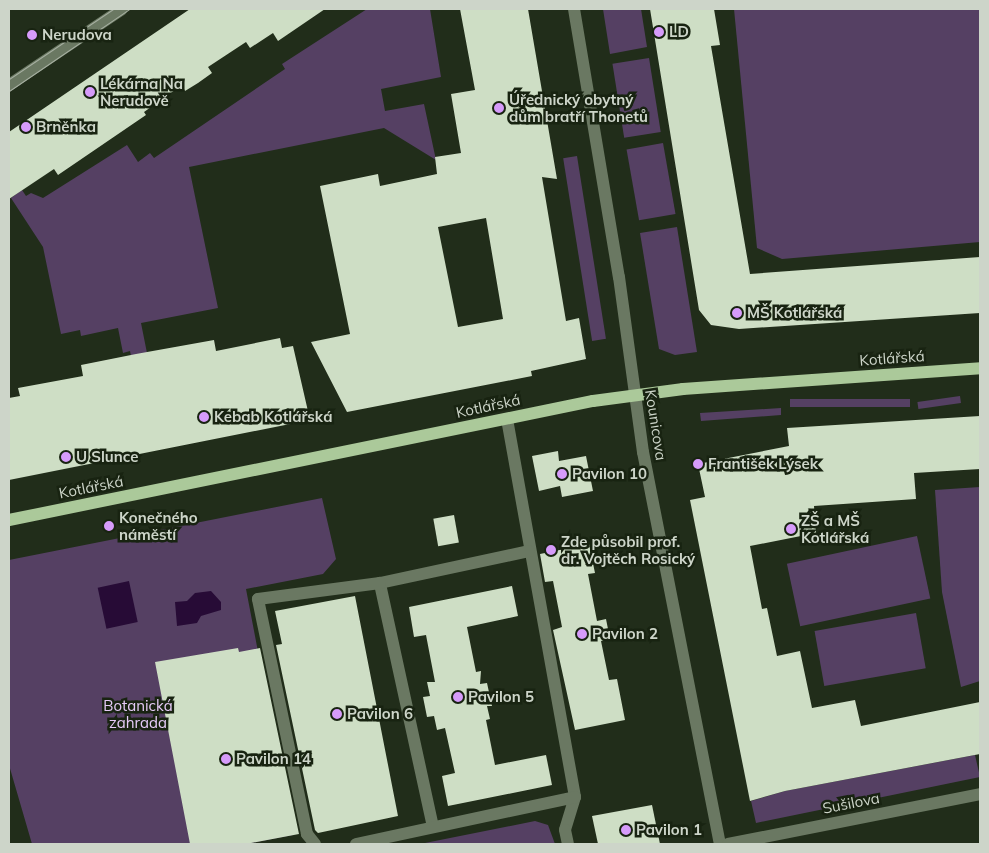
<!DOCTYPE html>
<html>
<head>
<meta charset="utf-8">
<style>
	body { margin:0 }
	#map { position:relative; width:989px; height:853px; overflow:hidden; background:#212d1a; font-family:Mulish,sans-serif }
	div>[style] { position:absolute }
	.green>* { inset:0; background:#554063; transform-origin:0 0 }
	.water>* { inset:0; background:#270b36; transform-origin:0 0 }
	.building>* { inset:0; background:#cedec5; transform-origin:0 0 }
	.minor>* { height:12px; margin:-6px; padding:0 6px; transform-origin:6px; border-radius:6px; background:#6a7862 }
	.major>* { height:12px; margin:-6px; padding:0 6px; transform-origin:6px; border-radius:6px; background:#abc99a }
	.tram>* { height:1px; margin:-0.5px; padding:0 0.5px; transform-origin:0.5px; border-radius:0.5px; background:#a6afa1 }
	.dots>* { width:14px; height:14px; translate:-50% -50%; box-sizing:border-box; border:2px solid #182311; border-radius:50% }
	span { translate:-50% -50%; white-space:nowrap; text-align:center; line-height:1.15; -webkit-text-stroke:5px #182311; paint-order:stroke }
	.poi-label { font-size:15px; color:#cdd5c9; font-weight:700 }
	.left { translate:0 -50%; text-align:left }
	.street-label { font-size:15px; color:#cdd5c9 }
	.park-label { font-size:15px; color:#e6cbf8 }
	.frame { position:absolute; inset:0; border:10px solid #cdd5c9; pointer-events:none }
</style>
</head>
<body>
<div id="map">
	<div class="green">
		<i style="clip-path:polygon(367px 9px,430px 9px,441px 77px,381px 89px,385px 111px,424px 104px,436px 160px,384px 128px,189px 167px,218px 308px,141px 323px,150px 368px,131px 356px,130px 351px,123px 353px,118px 328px,81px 336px,80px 330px,61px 334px,43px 247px,11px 198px,22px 190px,26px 196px,31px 193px,43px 198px,127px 145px,138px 162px,150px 153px,154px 158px,285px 69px,282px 64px)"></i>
		<i style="clip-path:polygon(603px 9px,641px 9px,647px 47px,610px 54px)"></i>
		<i style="clip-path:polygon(734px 9px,980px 9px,980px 242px,782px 259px,757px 248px)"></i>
		<i style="left:649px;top:58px;width:75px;height:37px;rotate:81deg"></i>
		<i style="left:663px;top:143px;width:72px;height:37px;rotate:80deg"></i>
		<i style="left:577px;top:156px;width:185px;height:14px;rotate:81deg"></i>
		<i style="clip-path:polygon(677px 227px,697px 352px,675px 355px,659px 349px,640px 233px)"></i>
		<i style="left:960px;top:396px;width:7px;height:43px;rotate:82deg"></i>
		<i style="left:910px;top:399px;width:8px;height:120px;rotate:90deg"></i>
		<i style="clip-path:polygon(781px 408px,781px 415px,701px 421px,700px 413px)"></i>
		<i style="clip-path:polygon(980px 487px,980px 681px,961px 687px,942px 592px,935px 490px)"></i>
		<i style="clip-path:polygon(322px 498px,336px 559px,323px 574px,246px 589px,293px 835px,246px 844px,32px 844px,9px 765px,9px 560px)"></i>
		<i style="left:917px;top:536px;width:64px;height:133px;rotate:78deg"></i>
		<i style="left:916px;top:613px;width:56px;height:103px;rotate:80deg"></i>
		<i style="clip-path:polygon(975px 755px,980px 777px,756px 823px,751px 801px,785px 791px)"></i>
		<i style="clip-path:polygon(535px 821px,548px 825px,555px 844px,420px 844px)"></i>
	</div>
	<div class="water">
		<i style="left:129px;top:581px;width:42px;height:32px;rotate:78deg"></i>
		<i style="clip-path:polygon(211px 591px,221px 602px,221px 610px,201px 616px,197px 623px,177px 626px,175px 602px,187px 601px,195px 593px)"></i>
	</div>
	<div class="building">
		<i style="clip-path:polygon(190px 9px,325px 9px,278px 41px,273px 33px,250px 48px,246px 42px,208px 67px,212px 73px,198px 83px,185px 91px,182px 85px,144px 112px,146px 115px,58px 175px,54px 169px,9px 199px,9px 132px)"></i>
		<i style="clip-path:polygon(evenodd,460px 9px,528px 9px,557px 179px,542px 177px,566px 321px,579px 318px,586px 359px,531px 371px,532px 376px,347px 412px,311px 342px,350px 334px,320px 186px,378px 174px,380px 186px,437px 174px,435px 157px,461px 153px,451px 94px,475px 90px,460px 9px,486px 218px,503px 319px,458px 327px,438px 227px,486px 218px)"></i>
		<i style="clip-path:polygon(650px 9px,714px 9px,720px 45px,711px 46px,750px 274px,980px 257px,980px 313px,739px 329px,711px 325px,699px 310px)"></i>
		<i style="clip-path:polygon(280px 338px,282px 348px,293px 346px,310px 420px,9px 480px,9px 398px,20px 396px,18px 388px,83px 376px,81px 365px,136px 354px,214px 340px,216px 351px)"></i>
		<i style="clip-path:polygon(980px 416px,980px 469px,914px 473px,916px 499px,814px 506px,816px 533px,750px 546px,762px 609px,767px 608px,777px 656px,800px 651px,812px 708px,855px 700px,861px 726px,980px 702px,980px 754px,785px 791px,750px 801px,690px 500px,705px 497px,698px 464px,789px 446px,787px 428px)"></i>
		<i style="clip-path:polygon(558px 451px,559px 461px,586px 456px,593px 491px,562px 497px,560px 486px,539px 491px,532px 456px)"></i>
		<i style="left:454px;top:515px;width:28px;height:21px;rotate:80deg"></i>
		<i style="clip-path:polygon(589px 544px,595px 573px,588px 574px,597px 621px,606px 619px,610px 639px,601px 641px,609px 680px,617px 679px,625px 720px,575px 730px,553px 630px,562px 627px,553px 581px,545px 582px,540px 554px)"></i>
		<i style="clip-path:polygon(512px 586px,518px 616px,467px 627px,476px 672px,481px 671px,480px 684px,487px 683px,492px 706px,487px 706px,490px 719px,486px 720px,495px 765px,546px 755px,552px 785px,448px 806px,442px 776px,455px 773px,445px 728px,437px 730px,434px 716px,427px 717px,423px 697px,430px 696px,427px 682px,435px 682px,426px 635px,414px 637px,409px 607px)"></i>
		<i style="clip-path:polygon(355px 596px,398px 816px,318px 833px,315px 830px,276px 645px,282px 644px,275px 611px)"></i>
		<i style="clip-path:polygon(238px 648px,239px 652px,260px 648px,299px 834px,246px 844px,190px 844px,155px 662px)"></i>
		<i style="clip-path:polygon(652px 805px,660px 844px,598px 844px,592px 816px)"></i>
	</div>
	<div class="minor">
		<i style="left:574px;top:9px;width:272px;rotate:80.5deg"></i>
		<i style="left:619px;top:277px;width:177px;rotate:82.2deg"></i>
		<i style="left:643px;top:452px;width:399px;rotate:78.9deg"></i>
		<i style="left:9px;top:85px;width:136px;rotate:-33.9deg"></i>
		<i style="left:507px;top:419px;width:384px;rotate:79.8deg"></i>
		<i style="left:575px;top:797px;width:34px;rotate:107deg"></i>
		<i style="left:565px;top:830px;width:14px;rotate:78deg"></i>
		<i style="left:433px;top:827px;width:250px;rotate:-102.3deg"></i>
		<i style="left:380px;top:583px;width:152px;rotate:-12.1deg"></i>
		<i style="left:315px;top:844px;width:13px;rotate:-129deg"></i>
		<i style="left:307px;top:834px;width:240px;rotate:-101.8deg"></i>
		<i style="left:258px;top:599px;width:123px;rotate:-7.5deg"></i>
		<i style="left:356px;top:844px;width:224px;rotate:-12.1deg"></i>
		<i style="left:728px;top:844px;width:257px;rotate:-11.2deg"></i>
	</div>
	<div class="major">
		<i style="left:9px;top:520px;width:596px;rotate:-11.52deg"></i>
		<i style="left:593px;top:401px;width:91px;rotate:-7.6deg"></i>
		<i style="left:683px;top:389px;width:298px;rotate:-4deg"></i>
	</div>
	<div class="tram">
		<i style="left:9px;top:79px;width:125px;rotate:-33.9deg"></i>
		<i style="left:9px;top:91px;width:145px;rotate:-34.3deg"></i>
	</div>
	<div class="dots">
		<i style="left:659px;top:32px;background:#d69bfa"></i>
		<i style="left:32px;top:35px;background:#d69bfa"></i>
		<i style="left:90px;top:92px;background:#d69bfa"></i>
		<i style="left:499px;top:108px;background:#d69bfa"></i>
		<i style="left:26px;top:127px;background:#d69bfa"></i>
		<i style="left:737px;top:313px;background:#d69bfa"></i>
		<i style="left:204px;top:417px;background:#d69bfa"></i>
		<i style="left:66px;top:457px;background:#d69bfa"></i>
		<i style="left:698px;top:464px;background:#d69bfa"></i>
		<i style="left:562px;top:474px;background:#d69bfa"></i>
		<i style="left:109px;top:526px;background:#d69bfa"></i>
		<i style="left:791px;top:529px;background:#d69bfa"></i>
		<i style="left:551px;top:550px;background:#d69bfa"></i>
		<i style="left:582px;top:634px;background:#d69bfa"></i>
		<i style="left:458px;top:697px;background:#d69bfa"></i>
		<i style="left:337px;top:714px;background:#d69bfa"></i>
		<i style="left:226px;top:759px;background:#d69bfa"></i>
		<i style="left:626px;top:830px;background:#d69bfa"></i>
	</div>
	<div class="poi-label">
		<span class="left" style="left:669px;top:32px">LD</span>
		<span class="left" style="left:42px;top:35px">Nerudova</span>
		<span class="left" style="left:100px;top:92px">Lékárna Na<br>Nerudově</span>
		<span class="left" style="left:509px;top:108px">Úřednický obytný<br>dům bratří Thonetů</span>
		<span class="left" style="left:36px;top:127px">Brněnka</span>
		<span class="left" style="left:747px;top:313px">MŠ Kotlářská</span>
		<span class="left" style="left:214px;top:417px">Kebab Kotlářská</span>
		<span class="left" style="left:76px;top:457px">U Slunce</span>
		<span class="left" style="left:708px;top:464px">František Lýsek</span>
		<span class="left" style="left:572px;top:474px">Pavilon 10</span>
		<span class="left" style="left:119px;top:526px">Konečného<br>náměstí</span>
		<span class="left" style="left:801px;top:529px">ZŠ a MŠ<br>Kotlářská</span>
		<span class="left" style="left:561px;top:550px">Zde působil prof.<br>dr. Vojtěch Rosický</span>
		<span class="left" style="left:592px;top:634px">Pavilon 2</span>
		<span class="left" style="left:468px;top:697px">Pavilon 5</span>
		<span class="left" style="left:347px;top:714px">Pavilon 6</span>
		<span class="left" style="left:236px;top:759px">Pavilon 14</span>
		<span class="left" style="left:636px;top:830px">Pavilon 1</span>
	</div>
	<div class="street-label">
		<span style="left:892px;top:358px;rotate:-4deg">Kotlářská</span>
		<span style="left:488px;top:406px;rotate:-12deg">Kotlářská</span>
		<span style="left:656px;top:425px;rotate:81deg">Kounicova</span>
		<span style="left:91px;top:487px;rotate:-11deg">Kotlářská</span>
		<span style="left:851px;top:803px;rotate:-11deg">Sušilova</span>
	</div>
	<div class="park-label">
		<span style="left:138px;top:714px">Botanická<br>zahrada</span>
	</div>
	<div class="frame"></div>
</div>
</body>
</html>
